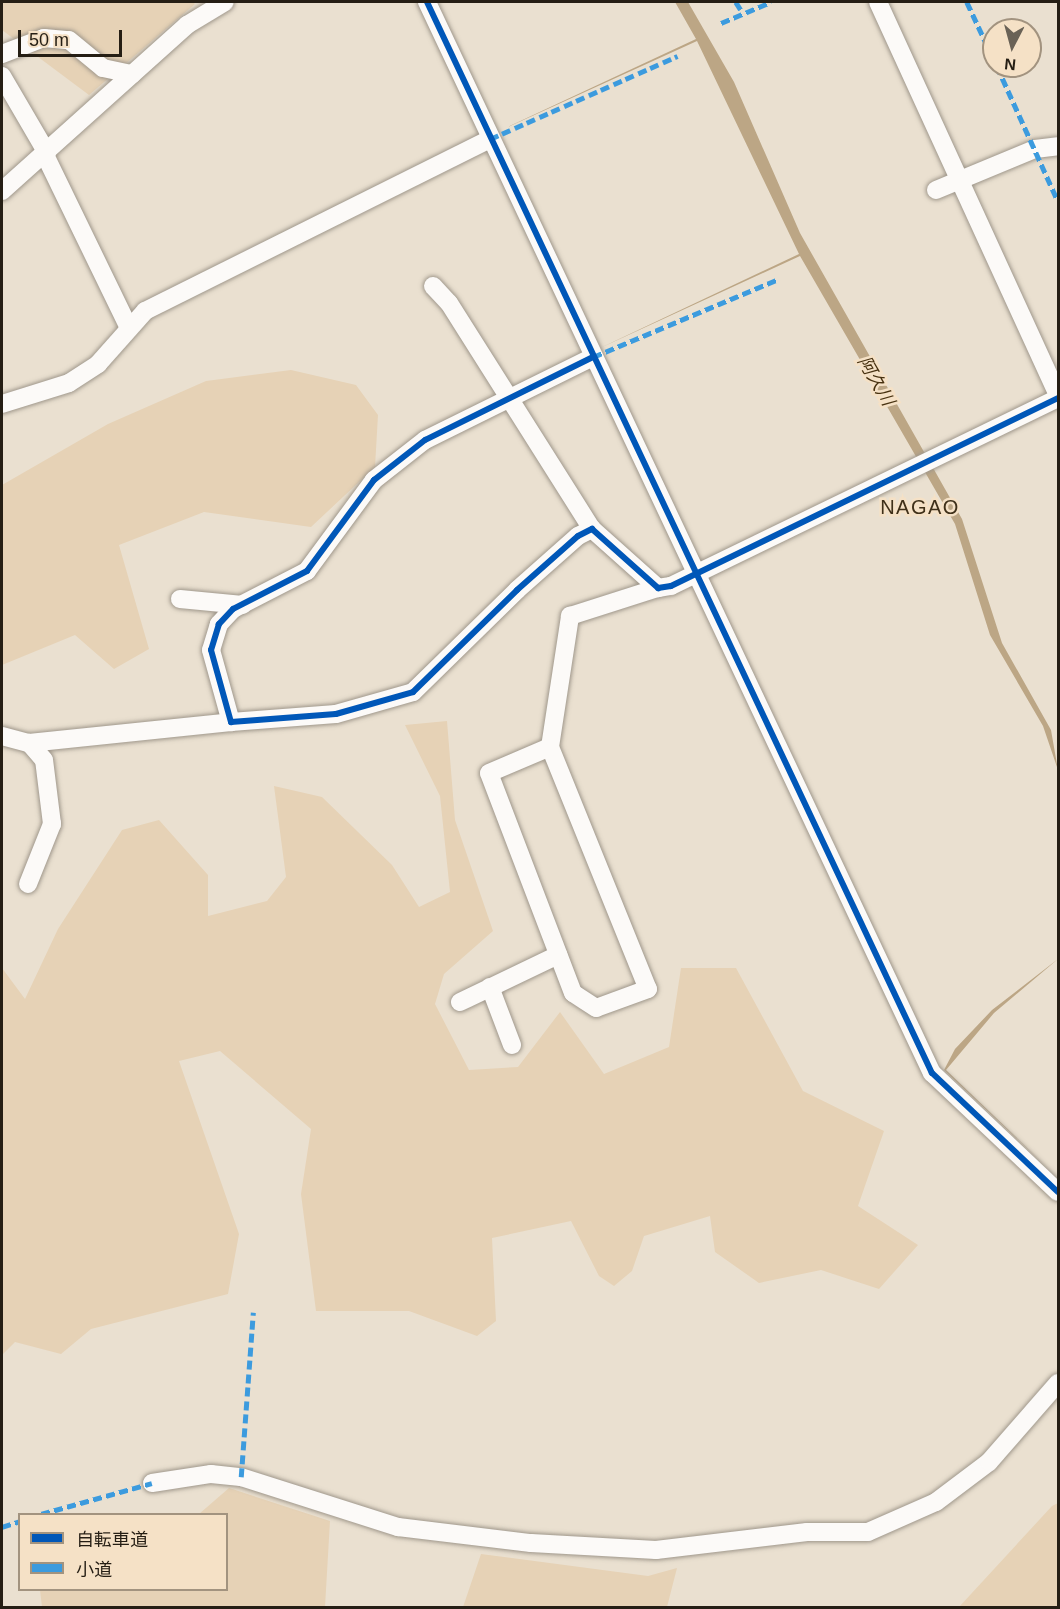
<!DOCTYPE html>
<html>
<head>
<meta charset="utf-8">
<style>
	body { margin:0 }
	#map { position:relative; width:1060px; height:1609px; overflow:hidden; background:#eae0d0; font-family:Helvetica,"Noto Sans JP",sans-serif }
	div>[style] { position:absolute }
	.green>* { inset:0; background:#e6d2b6 }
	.water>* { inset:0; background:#bca685 }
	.roads { filter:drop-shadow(0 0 2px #9f978b) drop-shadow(0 0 2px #9f978b) }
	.minor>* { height:18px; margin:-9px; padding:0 9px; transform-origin:9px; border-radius:9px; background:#fcfaf8 }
	.quiet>* { height:4.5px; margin-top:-2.25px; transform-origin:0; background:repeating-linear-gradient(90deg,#3c9bde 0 9px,transparent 0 13.5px) }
	.cycleway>* { height:6px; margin:-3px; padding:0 3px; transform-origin:3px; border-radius:3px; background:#0057b8 }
	span { translate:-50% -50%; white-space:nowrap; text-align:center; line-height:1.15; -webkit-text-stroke:5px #f5e1c6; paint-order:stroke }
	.water-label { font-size:18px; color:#483211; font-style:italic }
	.quarter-label { font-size:20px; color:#3f3019; letter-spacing:1.5px }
	.frame { position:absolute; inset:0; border:3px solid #251e14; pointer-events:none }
	.legend { position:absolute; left:18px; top:1513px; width:210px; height:78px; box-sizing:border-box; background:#f5e1c6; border:2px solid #a2937f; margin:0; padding:8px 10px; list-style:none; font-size:18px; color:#251e14 }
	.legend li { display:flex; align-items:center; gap:12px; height:30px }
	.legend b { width:30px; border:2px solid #a2937f }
	.north { position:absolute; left:982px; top:18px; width:60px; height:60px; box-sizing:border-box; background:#f5e1c6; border:2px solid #a2937f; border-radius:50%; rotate:186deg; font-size:16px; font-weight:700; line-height:24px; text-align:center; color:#251e14 }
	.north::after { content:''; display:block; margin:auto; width:21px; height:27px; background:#6a6256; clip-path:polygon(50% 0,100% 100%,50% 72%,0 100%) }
	.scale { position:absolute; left:18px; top:30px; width:104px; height:27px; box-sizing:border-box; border:3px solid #251e14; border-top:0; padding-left:8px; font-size:18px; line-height:21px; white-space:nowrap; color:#251e14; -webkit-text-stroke:4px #f5e1c6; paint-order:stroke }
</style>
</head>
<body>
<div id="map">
	<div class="green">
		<i style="clip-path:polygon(2px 2px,193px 2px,195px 4px,89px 95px,2px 30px)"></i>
		<i style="clip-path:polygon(291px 370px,356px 385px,378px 415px,375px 467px,311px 527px,204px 512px,119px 545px,149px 649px,114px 669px,75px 635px,2px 665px,2px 485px,108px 424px,206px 381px)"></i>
		<i style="clip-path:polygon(447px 721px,455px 820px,493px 931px,444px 974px,435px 1004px,469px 1070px,518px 1067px,560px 1012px,604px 1074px,669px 1047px,681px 968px,736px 968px,803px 1091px,884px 1131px,858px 1206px,918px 1245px,879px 1289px,821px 1270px,759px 1283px,715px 1252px,710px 1216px,644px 1236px,632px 1271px,614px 1286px,599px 1276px,571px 1221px,492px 1238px,496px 1321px,477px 1336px,409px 1311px,316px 1311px,301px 1194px,311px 1129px,220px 1051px,179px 1061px,239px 1234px,228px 1294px,91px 1329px,61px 1354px,15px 1342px,2px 1355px,2px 968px,25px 999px,58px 929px,122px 830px,159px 820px,208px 875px,208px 916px,267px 901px,286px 877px,274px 786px,322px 797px,392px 865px,419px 907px,450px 892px,440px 796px,405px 725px)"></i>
		<i style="clip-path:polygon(229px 1488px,330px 1521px,325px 1607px,42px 1607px,40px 1590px,226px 1590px,226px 1514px,199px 1514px)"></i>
		<i style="clip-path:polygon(1058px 1503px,1058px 1607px,959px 1607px,1052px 1506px)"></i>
		<i style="clip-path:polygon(481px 1554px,648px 1576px,677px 1568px,667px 1607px,463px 1607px)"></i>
	</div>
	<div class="water">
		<i style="clip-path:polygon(675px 2px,688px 2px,734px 82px,800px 233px,962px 519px,1002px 643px,1051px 730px,1058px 770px,1043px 726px,990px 635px,955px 524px,800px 256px,598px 349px,799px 254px,697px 41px,497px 132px,696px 39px)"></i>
		<i style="clip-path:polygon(1058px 959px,994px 1013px,946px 1070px,1046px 1166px,944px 1070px,955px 1049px,992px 1010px)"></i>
	</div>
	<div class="roads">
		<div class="minor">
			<i style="left:427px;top:2px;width:1184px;rotate:64.76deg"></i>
			<i style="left:932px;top:1073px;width:173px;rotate:43.4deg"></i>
			<i style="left:878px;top:2px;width:433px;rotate:65.4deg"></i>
			<i style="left:2px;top:54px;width:45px;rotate:-20.9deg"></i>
			<i style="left:44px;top:38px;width:25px;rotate:5deg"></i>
			<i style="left:69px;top:40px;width:44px;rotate:39.5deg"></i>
			<i style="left:103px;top:68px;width:30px;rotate:12deg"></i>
			<i style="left:2px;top:76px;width:89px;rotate:59.7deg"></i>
			<i style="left:45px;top:155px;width:192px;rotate:64.1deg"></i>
			<i style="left:936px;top:190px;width:107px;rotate:-22.5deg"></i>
			<i style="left:1035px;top:149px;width:23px;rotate:-7deg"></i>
			<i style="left:2px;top:191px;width:249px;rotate:-41.9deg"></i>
			<i style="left:187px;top:25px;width:44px;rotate:-31.2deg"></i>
			<i style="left:433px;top:286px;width:23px;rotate:47deg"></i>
			<i style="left:449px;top:303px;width:267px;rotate:57.7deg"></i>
			<i style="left:593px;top:357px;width:187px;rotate:153.7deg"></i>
			<i style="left:425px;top:440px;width:65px;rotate:141.9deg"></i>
			<i style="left:374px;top:480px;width:113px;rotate:126.4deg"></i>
			<i style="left:307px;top:571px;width:83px;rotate:152.8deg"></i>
			<i style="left:233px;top:609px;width:21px;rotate:133deg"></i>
			<i style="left:219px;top:624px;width:27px;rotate:107deg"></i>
			<i style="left:211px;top:650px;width:75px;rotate:74.5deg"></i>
			<i style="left:231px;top:722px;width:105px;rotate:-4.4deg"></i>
			<i style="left:336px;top:714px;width:80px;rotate:-15.9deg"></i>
			<i style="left:413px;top:692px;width:146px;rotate:-44.4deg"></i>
			<i style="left:517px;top:590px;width:81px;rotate:-41.5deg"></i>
			<i style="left:578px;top:536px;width:16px;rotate:-27deg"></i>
			<i style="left:592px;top:529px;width:89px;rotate:41.8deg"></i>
			<i style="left:658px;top:588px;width:13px;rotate:-9deg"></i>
			<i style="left:671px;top:586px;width:430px;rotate:-25.9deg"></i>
			<i style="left:2px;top:404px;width:70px;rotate:-17.4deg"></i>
			<i style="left:69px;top:383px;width:35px;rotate:-33deg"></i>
			<i style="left:98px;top:364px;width:71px;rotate:-48.4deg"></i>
			<i style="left:145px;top:311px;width:385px;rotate:-26.5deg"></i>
			<i style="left:180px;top:599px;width:63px;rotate:5.4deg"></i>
			<i style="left:2px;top:736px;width:28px;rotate:15deg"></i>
			<i style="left:29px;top:743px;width:203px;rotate:-5.9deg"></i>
			<i style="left:550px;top:747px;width:261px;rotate:68deg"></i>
			<i style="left:648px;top:989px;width:55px;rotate:159.9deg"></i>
			<i style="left:596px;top:1008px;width:27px;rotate:-147deg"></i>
			<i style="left:573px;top:993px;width:235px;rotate:-110.9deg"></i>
			<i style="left:489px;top:773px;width:66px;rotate:-23.1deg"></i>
			<i style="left:550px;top:747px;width:133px;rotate:-81.3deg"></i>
			<i style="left:570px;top:616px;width:92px;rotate:-17.7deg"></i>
			<i style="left:28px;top:884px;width:65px;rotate:-68.2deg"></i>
			<i style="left:52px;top:824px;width:64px;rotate:-97.1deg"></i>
			<i style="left:44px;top:760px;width:23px;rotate:-131deg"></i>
			<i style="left:490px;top:987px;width:62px;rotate:69.2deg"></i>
			<i style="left:460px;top:1002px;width:109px;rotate:-25.6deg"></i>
			<i style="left:152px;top:1483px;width:60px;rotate:-8.7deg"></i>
			<i style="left:211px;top:1474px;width:30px;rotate:6deg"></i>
			<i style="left:241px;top:1477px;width:165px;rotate:17.7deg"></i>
			<i style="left:398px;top:1527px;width:134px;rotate:6.9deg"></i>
			<i style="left:531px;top:1543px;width:125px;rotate:3.2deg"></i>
			<i style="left:656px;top:1550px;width:152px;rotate:-6.8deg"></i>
			<i style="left:807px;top:1532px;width:61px"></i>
			<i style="left:868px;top:1532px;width:74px;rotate:-23.8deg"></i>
			<i style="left:936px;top:1502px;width:66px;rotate:-37deg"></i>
			<i style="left:989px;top:1462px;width:105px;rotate:-48.9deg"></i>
		</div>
	</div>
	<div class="quiet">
		<i style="left:736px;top:2px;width:9px;rotate:58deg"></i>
		<i style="left:967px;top:2px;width:64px;rotate:65deg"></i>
		<i style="left:721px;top:23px;width:54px;rotate:-22.8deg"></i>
		<i style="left:997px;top:66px;width:148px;rotate:65.7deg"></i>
		<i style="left:490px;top:139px;width:205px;rotate:-23.9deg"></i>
		<i style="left:593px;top:357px;width:202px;rotate:-22.8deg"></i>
		<i style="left:241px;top:1477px;width:165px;rotate:-85.8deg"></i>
		<i style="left:41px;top:1514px;width:115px;rotate:-15.6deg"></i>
		<i style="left:2px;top:1527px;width:19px;rotate:-18deg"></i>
	</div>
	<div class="cycleway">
		<i style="left:427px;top:2px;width:1184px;rotate:64.76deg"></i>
		<i style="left:932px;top:1073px;width:173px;rotate:43.4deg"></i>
		<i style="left:593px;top:357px;width:187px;rotate:153.7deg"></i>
		<i style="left:425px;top:440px;width:65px;rotate:141.9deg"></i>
		<i style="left:374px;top:480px;width:113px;rotate:126.4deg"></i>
		<i style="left:307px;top:571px;width:83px;rotate:152.8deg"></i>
		<i style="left:233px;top:609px;width:21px;rotate:133deg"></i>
		<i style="left:219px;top:624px;width:27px;rotate:107deg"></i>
		<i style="left:211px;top:650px;width:75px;rotate:74.5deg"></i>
		<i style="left:231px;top:722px;width:105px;rotate:-4.4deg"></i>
		<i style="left:336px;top:714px;width:80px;rotate:-15.9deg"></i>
		<i style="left:413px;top:692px;width:146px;rotate:-44.4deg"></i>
		<i style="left:517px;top:590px;width:81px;rotate:-41.5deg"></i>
		<i style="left:578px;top:536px;width:16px;rotate:-27deg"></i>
		<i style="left:592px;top:529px;width:89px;rotate:41.8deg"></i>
		<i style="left:658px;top:588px;width:13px;rotate:-9deg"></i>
		<i style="left:671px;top:586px;width:430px;rotate:-25.9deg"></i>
	</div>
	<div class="water-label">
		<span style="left:876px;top:381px;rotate:60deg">阿久川</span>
	</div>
	<div class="quarter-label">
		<span style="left:920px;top:507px">NAGAO</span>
	</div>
	<div class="frame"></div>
	<ul class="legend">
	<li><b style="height:8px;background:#0057b8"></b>自転車道</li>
	<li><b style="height:8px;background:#3c9bde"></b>小道</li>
	</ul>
	<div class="north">N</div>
	<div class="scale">50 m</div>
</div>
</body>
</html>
